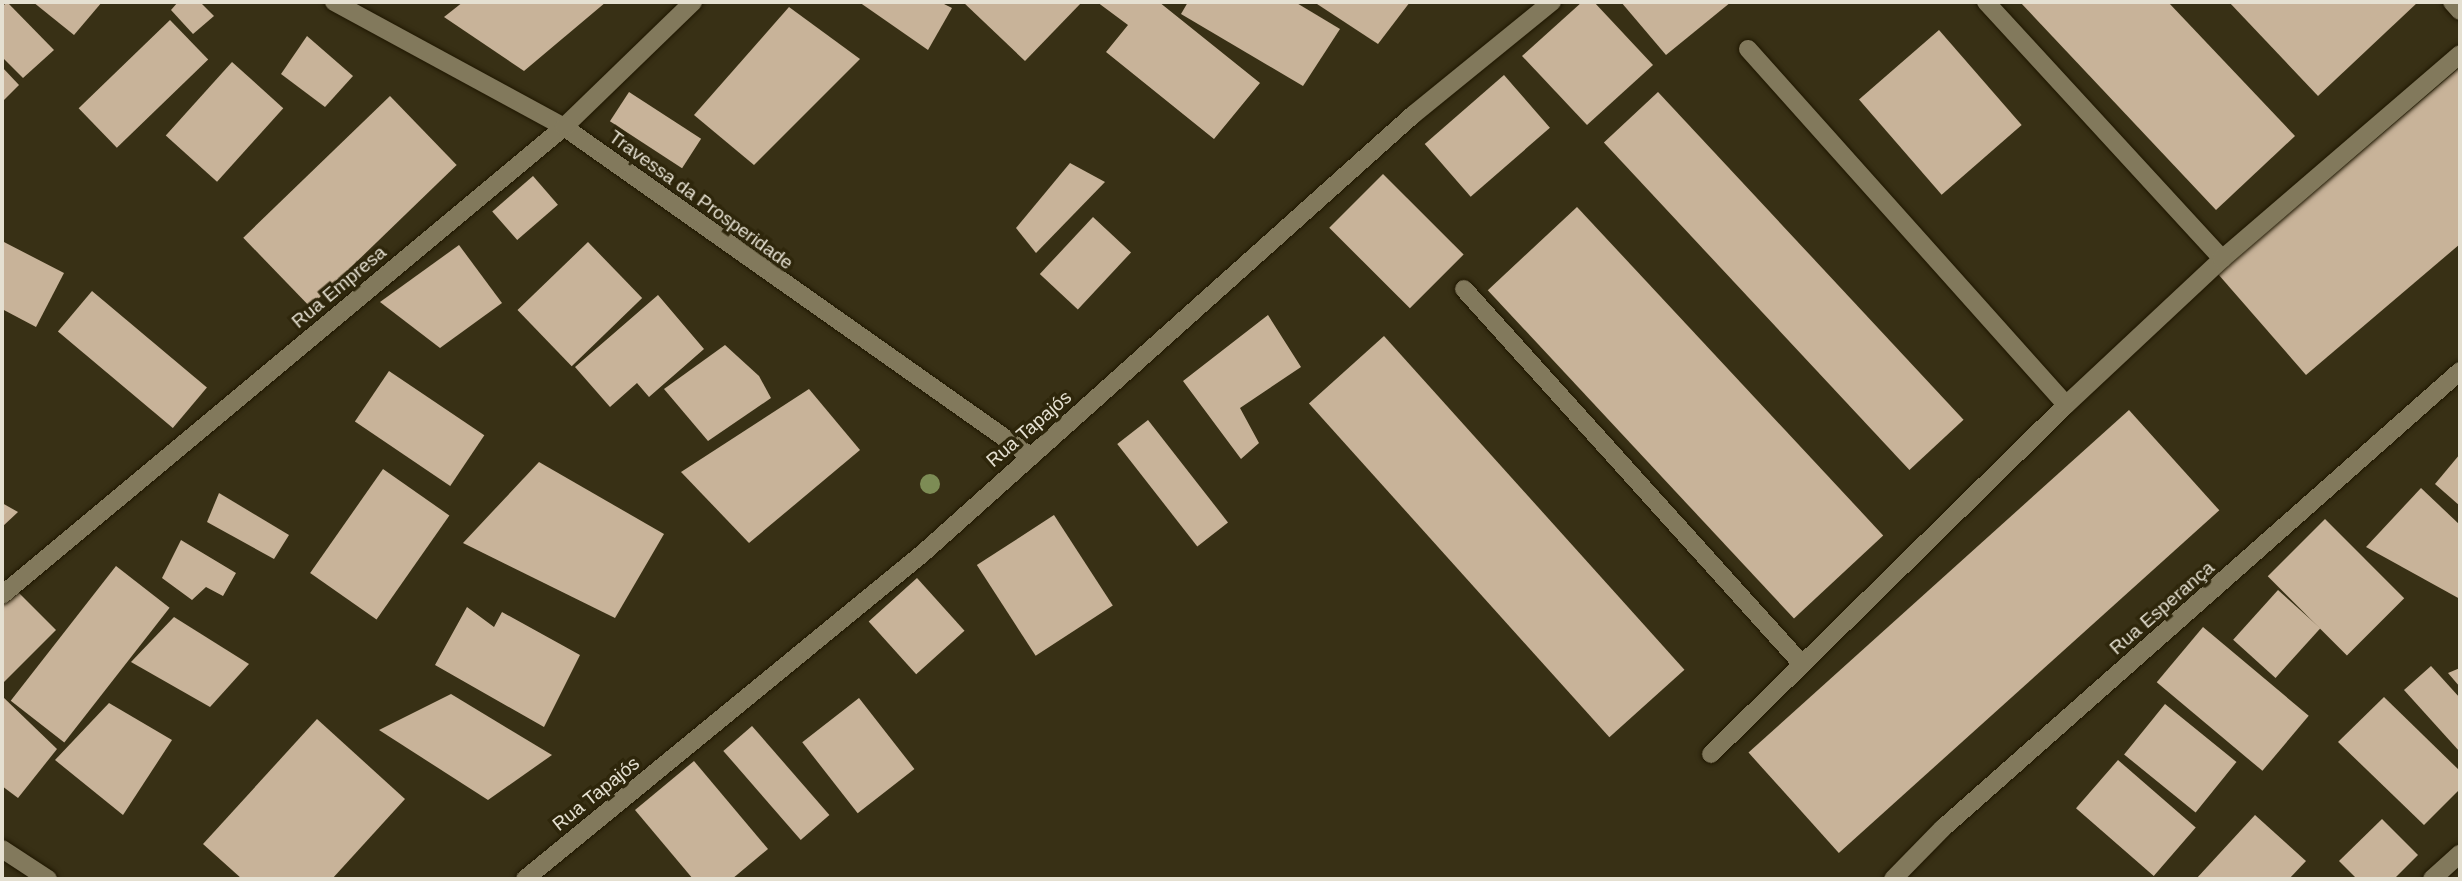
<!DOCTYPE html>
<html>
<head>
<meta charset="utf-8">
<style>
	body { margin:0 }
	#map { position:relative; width:2462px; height:881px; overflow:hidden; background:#383015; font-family:Helvetica,sans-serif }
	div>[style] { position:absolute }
	.building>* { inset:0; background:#c8b399; transform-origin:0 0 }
	.roads { filter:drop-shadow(0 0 2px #1f1700) drop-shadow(0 0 2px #1f1700) }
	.minor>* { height:18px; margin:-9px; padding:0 9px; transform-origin:9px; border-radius:9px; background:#82795c }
	.trees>* { width:20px; height:20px; margin:-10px; border-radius:50%; background:#7d8c55 }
	span { translate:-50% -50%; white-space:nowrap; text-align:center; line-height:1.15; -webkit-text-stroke:7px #2e260b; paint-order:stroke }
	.street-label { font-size:19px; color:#e5e0d1 }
	.frame { position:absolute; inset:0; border:4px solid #e5e0d1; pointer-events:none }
</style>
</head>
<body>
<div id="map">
	<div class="building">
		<i style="clip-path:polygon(7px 2px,54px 50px,23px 78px,2px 57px,2px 7px)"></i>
		<i style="clip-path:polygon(33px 2px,102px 2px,74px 35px)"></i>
		<i style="clip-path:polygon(178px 2px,200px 2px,214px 16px,193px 34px,171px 10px)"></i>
		<i style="clip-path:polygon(463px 2px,606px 2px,524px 71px,444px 17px)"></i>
		<i style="clip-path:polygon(859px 2px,940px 2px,952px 8px,928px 50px)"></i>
		<i style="clip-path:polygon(963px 2px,1082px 2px,1025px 61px)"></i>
		<i style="clip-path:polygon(1097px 2px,1159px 2px,1260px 83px,1214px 139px,1106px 52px,1128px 25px)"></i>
		<i style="clip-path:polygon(1188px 2px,1295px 2px,1340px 29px,1303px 86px,1181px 14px)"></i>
		<i style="clip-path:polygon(1314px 2px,1410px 2px,1378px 44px)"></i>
		<i style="clip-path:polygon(1582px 2px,1594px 2px,1653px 65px,1587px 125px,1522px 56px)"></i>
		<i style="clip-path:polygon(1621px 2px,1731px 2px,1666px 55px)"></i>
		<i style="clip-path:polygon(2020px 2px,2168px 2px,2295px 136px,2216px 210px)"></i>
		<i style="clip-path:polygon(2229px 2px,2418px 2px,2318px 96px)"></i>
		<i style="clip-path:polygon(789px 7px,860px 59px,754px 165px,694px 115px)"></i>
		<i style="left:170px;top:20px;width:55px;height:127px;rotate:46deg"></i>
		<i style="left:1939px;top:30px;width:126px;height:106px;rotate:49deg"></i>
		<i style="clip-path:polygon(307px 36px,353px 76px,325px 107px,281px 74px)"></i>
		<i style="left:232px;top:62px;width:69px;height:99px;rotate:42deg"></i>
		<i style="clip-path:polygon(2px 67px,19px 85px,2px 102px)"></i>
		<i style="clip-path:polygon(2460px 67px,2460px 244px,2306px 375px,2218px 274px)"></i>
		<i style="left:1504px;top:75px;width:70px;height:105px;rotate:49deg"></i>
		<i style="left:629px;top:92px;width:86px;height:35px;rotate:33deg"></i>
		<i style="left:1658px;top:92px;width:448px;height:74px;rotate:47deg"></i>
		<i style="left:390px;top:96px;width:96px;height:204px;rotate:46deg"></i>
		<i style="clip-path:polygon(1070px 163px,1105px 182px,1036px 253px,1016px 228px)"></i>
		<i style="left:1383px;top:174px;width:114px;height:76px;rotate:45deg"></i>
		<i style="left:533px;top:176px;width:38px;height:54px;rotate:49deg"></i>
		<i style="left:1577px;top:207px;width:449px;height:122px;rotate:47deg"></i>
		<i style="left:1093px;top:217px;width:52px;height:78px;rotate:43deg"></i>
		<i style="clip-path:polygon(2px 241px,64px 273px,36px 327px,2px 309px)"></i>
		<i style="left:588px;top:242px;width:78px;height:98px;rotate:46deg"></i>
		<i style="clip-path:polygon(459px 245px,502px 303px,440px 348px,380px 302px)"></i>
		<i style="left:92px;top:291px;width:150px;height:53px;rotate:40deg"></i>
		<i style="clip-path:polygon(658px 295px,704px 349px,649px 397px,637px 383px,610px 407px,575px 367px)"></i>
		<i style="clip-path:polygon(1268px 315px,1301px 367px,1240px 408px,1259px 443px,1241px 459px,1183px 381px)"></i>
		<i style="left:1384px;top:336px;width:449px;height:101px;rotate:48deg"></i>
		<i style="clip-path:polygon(725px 345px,759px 376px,771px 398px,708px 441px,664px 389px)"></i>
		<i style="left:389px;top:371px;width:115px;height:61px;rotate:34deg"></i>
		<i style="clip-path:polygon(809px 389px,860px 450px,749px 543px,681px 472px)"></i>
		<i style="left:2129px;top:410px;width:135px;height:512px;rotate:48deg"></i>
		<i style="left:1148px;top:420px;width:130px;height:39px;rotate:52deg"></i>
		<i style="clip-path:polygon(2460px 454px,2460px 506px,2435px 484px)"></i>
		<i style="clip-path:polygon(539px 462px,664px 534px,615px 618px,463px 543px)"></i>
		<i style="left:383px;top:469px;width:81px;height:127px;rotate:35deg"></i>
		<i style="clip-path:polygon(2421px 488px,2460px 525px,2460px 599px,2366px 547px)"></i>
		<i style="clip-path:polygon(219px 493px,289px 535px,274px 559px,207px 522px)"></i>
		<i style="clip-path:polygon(2px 503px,18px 512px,2px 527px)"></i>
		<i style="left:1054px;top:515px;width:108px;height:92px;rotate:57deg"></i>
		<i style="left:2325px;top:519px;width:112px;height:81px;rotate:45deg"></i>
		<i style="clip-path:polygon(181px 540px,236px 573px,223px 596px,206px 587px,192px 600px,162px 578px)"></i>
		<i style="left:116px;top:566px;width:68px;height:171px;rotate:38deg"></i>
		<i style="left:917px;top:578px;width:71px;height:65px;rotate:48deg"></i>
		<i style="left:2278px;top:590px;width:57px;height:67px;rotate:42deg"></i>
		<i style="clip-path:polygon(17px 591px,56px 630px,2px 684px,2px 606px)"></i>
		<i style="clip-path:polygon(467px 607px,494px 627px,502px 612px,580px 655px,544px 727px,435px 665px)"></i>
		<i style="clip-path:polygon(174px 617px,249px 664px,210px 707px,131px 662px)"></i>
		<i style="left:2203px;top:627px;width:138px;height:72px;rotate:40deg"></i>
		<i style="clip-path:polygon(2431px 666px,2460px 698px,2460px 752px,2404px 690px)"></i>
		<i style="clip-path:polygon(2460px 668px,2460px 687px,2448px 673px)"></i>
		<i style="clip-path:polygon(451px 694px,552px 755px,488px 800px,379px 730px)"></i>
		<i style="clip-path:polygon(2px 696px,57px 749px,18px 798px,2px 786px)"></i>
		<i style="clip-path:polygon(2384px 697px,2460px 771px,2460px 789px,2424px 825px,2338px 742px)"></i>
		<i style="left:859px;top:698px;width:90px;height:72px;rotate:52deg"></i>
		<i style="clip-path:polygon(109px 703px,172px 740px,123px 815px,55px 760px)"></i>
		<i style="left:2165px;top:704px;width:92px;height:65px;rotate:39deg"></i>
		<i style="clip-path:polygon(317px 719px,405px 799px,332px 879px,242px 879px,203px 844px)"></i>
		<i style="left:752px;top:726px;width:118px;height:38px;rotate:49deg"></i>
		<i style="left:2118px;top:760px;width:103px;height:64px;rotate:41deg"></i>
		<i style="clip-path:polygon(694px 761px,768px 849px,732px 879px,693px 879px,635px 810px)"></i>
		<i style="clip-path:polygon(2255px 815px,2306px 861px,2289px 879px,2196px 879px)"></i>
		<i style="clip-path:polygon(2382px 819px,2418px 855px,2394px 879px,2357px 879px,2339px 861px)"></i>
	</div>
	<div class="roads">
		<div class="minor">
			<i style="left:334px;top:2px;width:262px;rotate:28.5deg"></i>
			<i style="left:564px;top:127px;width:569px;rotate:35.2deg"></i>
			<i style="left:1986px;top:2px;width:349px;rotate:47.4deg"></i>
			<i style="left:2452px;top:2px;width:12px;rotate:48deg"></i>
			<i style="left:1748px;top:49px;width:477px;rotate:48.2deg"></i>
			<i style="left:1464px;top:289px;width:503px;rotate:47.98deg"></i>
			<i style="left:2px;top:595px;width:731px;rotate:-39.79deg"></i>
			<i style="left:564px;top:127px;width:180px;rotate:-44.1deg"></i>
			<i style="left:1711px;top:754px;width:498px;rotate:-44.5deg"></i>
			<i style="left:2066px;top:405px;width:214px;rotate:-43.1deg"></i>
			<i style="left:2222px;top:259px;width:314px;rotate:-40.7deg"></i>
			<i style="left:2px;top:849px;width:55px;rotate:33.1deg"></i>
			<i style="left:525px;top:879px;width:513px;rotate:-39.31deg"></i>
			<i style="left:922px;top:554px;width:660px;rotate:-41.81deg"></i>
			<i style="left:1414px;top:114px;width:178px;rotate:-39.1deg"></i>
			<i style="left:1893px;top:879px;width:71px;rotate:-45.6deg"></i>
			<i style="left:1943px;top:828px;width:690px;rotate:-41.47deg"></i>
			<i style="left:2432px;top:879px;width:38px;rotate:-42deg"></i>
		</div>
	</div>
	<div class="trees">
		<i style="left:930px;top:484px"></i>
	</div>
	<div class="street-label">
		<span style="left:701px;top:200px;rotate:36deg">Travessa da Prosperidade</span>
		<span style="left:339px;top:287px;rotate:-40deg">Rua Empresa</span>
		<span style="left:1029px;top:429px;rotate:-41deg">Rua Tapajós</span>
		<span style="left:2162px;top:608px;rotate:-41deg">Rua Esperança</span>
		<span style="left:596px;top:794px;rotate:-39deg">Rua Tapajós</span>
	</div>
	<div class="frame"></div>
</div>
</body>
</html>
